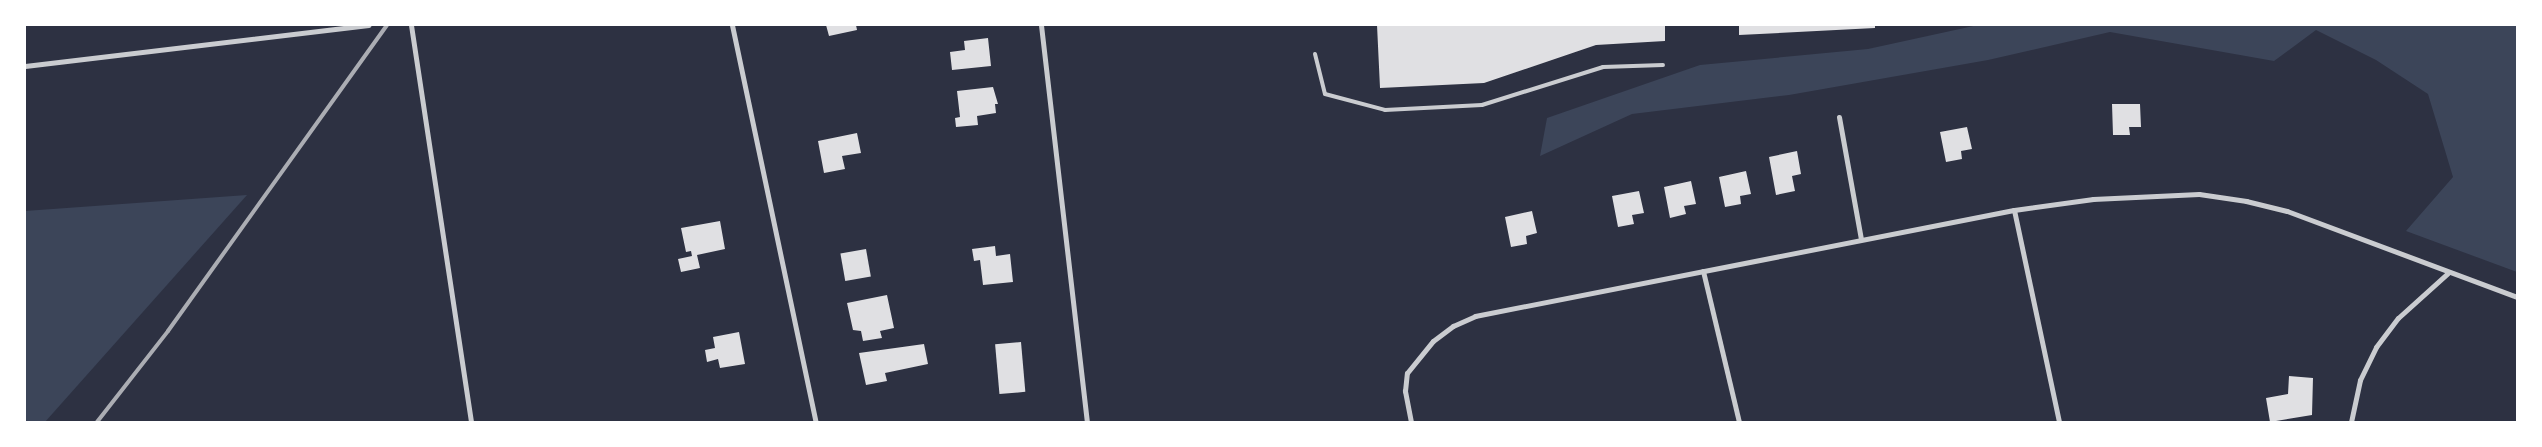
<!DOCTYPE html>
<html>
<head>
<meta charset="utf-8">
<style>
	body { margin:0 }
	#map { position:relative; width:2542px; height:447px; overflow:hidden; background:#2d3142; font-family:Arial,sans-serif }
	div>[style] { position:absolute }
	.green>* { inset:0; background:#3c4559 }
	.building>* { inset:0; background:#e0e0e3; transform-origin:0 0 }
	.service>* { height:4px; margin:-2px; padding:0 2px; transform-origin:2px; border-radius:2px; background:#caccd0 }
	.minor>* { height:5px; margin:-2.5px; padding:0 2.5px; transform-origin:2.5px; border-radius:2.5px; background:#caccd0 }
	.rail>* { height:4px; margin:-2px; padding:0 2px; transform-origin:2px; border-radius:2px; background:#abadb3 }
	span { translate:-50% -50%; white-space:nowrap; text-align:center; line-height:1.15; -webkit-text-stroke:4px #fff; paint-order:stroke }
	.frame { position:absolute; inset:0; border:26px solid #fff; pointer-events:none }
</style>
</head>
<body>
<div id="map">
	<div class="green">
		<i style="clip-path:polygon(1978px 25px,2517px 25px,2517px 272px,2406px 231px,2453px 177px,2428px 94px,2376px 60px,2316px 30px,2274px 61px,2110px 32px,1988px 60px,1789px 95px,1632px 114px,1540px 156px,1547px 118px,1700px 65px,1868px 49px)"></i>
		<i style="clip-path:polygon(247px 195px,45px 422px,25px 422px,25px 211px)"></i>
	</div>
	<div class="building">
		<i style="clip-path:polygon(826px 25px,856px 25px,857px 30px,829px 36px)"></i>
		<i style="clip-path:polygon(1377px 25px,1665px 25px,1665px 41px,1596px 45px,1484px 83px,1380px 88px)"></i>
		<i style="clip-path:polygon(1739px 25px,1875px 25px,1875px 28px,1739px 35px)"></i>
		<i style="clip-path:polygon(988px 38px,991px 66px,952px 70px,950px 52px,965px 50px,964px 41px)"></i>
		<i style="clip-path:polygon(993px 87px,998px 104px,995px 104px,996px 113px,977px 116px,978px 125px,956px 127px,955px 118px,960px 117px,957px 91px)"></i>
		<i style="clip-path:polygon(2112px 104px,2140px 104px,2141px 127px,2129px 127px,2130px 135px,2113px 135px)"></i>
		<i style="clip-path:polygon(1967px 127px,1972px 149px,1961px 151px,1962px 159px,1946px 162px,1940px 132px)"></i>
		<i style="clip-path:polygon(857px 133px,861px 153px,842px 156px,845px 169px,824px 173px,818px 141px)"></i>
		<i style="clip-path:polygon(1797px 151px,1801px 174px,1792px 176px,1795px 191px,1776px 195px,1769px 157px)"></i>
		<i style="clip-path:polygon(1746px 171px,1751px 194px,1740px 196px,1741px 204px,1725px 207px,1719px 177px)"></i>
		<i style="clip-path:polygon(1691px 181px,1696px 204px,1684px 206px,1686px 214px,1670px 218px,1664px 187px)"></i>
		<i style="clip-path:polygon(1639px 191px,1644px 213px,1632px 215px,1634px 224px,1618px 227px,1612px 196px)"></i>
		<i style="clip-path:polygon(1532px 211px,1537px 233px,1526px 236px,1527px 244px,1511px 247px,1505px 217px)"></i>
		<i style="clip-path:polygon(720px 221px,725px 249px,697px 255px,700px 268px,681px 272px,678px 259px,692px 256px,691px 251px,686px 252px,681px 228px)"></i>
		<i style="clip-path:polygon(995px 246px,996px 256px,1010px 254px,1013px 282px,983px 285px,980px 260px,974px 261px,972px 249px)"></i>
		<i style="left:866px;top:249px;width:28px;height:26px;rotate:80deg"></i>
		<i style="clip-path:polygon(887px 295px,894px 328px,880px 331px,882px 338px,863px 341px,861px 331px,853px 330px,847px 303px)"></i>
		<i style="clip-path:polygon(739px 332px,745px 364px,720px 368px,718px 359px,707px 362px,705px 350px,715px 348px,713px 337px)"></i>
		<i style="left:1021px;top:342px;width:50px;height:26px;rotate:85deg"></i>
		<i style="clip-path:polygon(924px 344px,928px 364px,885px 373px,887px 381px,866px 385px,859px 353px)"></i>
		<i style="clip-path:polygon(2289px 376px,2313px 378px,2312px 415px,2270px 422px,2266px 398px,2288px 394px)"></i>
	</div>
	<div class="service">
		<i style="left:1315px;top:54px;width:41px;rotate:76deg"></i>
		<i style="left:1325px;top:94px;width:62px;rotate:14.9deg"></i>
		<i style="left:1385px;top:110px;width:97px;rotate:-3deg"></i>
		<i style="left:1482px;top:105px;width:127px;rotate:-17.4deg"></i>
		<i style="left:1603px;top:67px;width:60px;rotate:-1.9deg"></i>
	</div>
	<div class="minor">
		<i style="left:411px;top:25px;width:402px;rotate:81.4deg"></i>
		<i style="left:732px;top:25px;width:406px;rotate:78.1deg"></i>
		<i style="left:1041px;top:25px;width:400px;rotate:83.4deg"></i>
		<i style="left:25px;top:66px;width:346px;rotate:-6.8deg"></i>
		<i style="left:1839px;top:117px;width:124px;rotate:79.8deg"></i>
		<i style="left:2014px;top:210px;width:217px;rotate:78deg"></i>
		<i style="left:1703px;top:271px;width:155px;rotate:76.6deg"></i>
		<i style="left:1411px;top:422px;width:32px;rotate:-101deg"></i>
		<i style="left:1405px;top:391px;width:18px;rotate:-84deg"></i>
		<i style="left:1407px;top:373px;width:41px;rotate:-50.9deg"></i>
		<i style="left:1433px;top:341px;width:25px;rotate:-37deg"></i>
		<i style="left:1453px;top:326px;width:24px;rotate:-24deg"></i>
		<i style="left:1475px;top:316px;width:549px;rotate:-11.13deg"></i>
		<i style="left:2014px;top:210px;width:80px;rotate:-7.9deg"></i>
		<i style="left:2093px;top:199px;width:106px;rotate:-2.7deg"></i>
		<i style="left:2199px;top:194px;width:48px;rotate:8.5deg"></i>
		<i style="left:2246px;top:201px;width:42px;rotate:13.7deg"></i>
		<i style="left:2287px;top:211px;width:246px;rotate:20.5deg"></i>
		<i style="left:2351px;top:422px;width:43px;rotate:-77.9deg"></i>
		<i style="left:2360px;top:380px;width:37px;rotate:-64deg"></i>
		<i style="left:2376px;top:347px;width:36px;rotate:-53deg"></i>
		<i style="left:2398px;top:318px;width:67px;rotate:-42deg"></i>
	</div>
	<div class="rail">
		<i style="left:97px;top:422px;width:115px;rotate:-52deg"></i>
		<i style="left:168px;top:331px;width:376px;rotate:-54.4deg"></i>
	</div>
	<div class="frame"></div>
</div>
</body>
</html>
